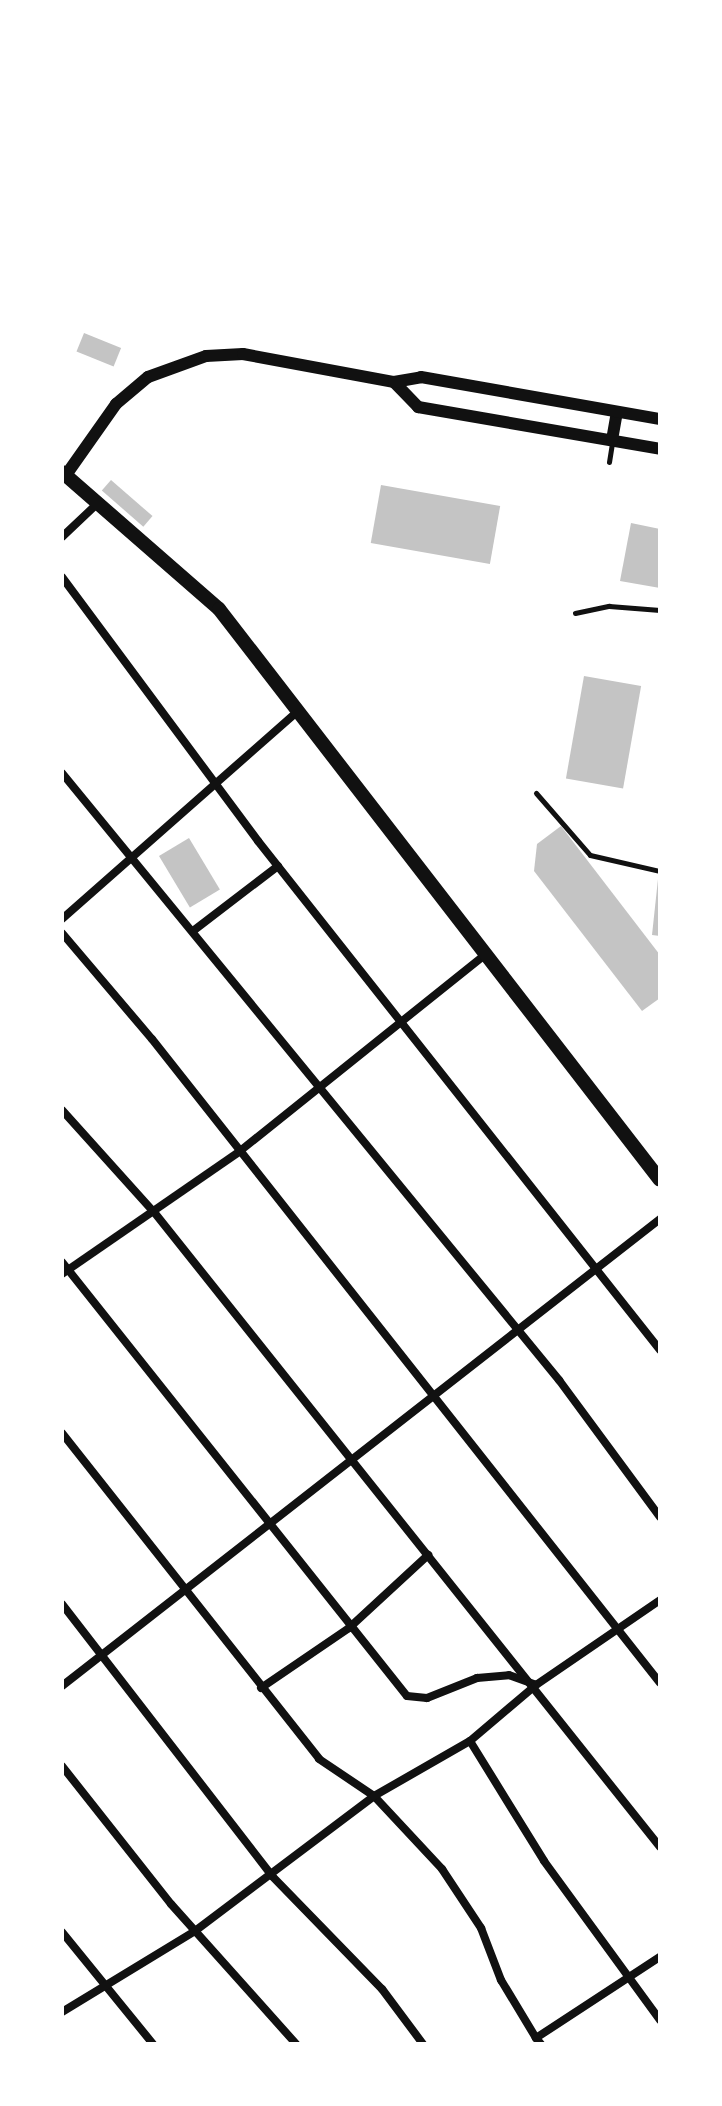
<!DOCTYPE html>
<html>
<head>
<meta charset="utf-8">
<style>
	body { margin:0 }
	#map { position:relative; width:722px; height:2106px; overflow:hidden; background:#fff; font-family:"Fira Sans Condensed",sans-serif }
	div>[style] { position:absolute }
	.building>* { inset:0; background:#c4c4c4; transform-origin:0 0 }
	.service>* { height:5px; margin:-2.5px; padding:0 2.5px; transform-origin:2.5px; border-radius:2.5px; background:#111 }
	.minor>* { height:8px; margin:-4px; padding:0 4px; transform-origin:4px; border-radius:4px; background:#111 }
	.tertiary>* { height:12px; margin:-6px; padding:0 6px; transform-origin:6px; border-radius:6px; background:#111 }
	.secondary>* { height:14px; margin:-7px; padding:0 7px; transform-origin:7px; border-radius:7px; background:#111 }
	span { translate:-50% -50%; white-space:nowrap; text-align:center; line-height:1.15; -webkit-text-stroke:6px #fff; paint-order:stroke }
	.frame { position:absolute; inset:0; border:64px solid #fff; pointer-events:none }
</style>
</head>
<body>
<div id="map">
	<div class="building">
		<i style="left:84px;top:333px;width:40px;height:20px;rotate:22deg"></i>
		<i style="left:111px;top:480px;width:55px;height:14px;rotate:41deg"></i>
		<i style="left:381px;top:485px;width:121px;height:59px;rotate:10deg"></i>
		<i style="clip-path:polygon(631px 523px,660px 529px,660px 588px,620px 581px)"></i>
		<i style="left:584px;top:676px;width:58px;height:104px;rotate:10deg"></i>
		<i style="clip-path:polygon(561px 826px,660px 955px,660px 998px,642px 1011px,534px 871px,537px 844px)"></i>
		<i style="left:189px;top:838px;width:60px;height:35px;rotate:59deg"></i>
		<i style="clip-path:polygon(658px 879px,660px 879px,660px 936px,652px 935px)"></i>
	</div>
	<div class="service">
		<i style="left:609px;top:462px;width:19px;rotate:-81deg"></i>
		<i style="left:575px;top:613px;width:35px;rotate:-12deg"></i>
		<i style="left:609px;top:606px;width:51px;rotate:4.5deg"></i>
		<i style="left:536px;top:793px;width:82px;rotate:48.9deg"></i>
		<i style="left:590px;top:855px;width:72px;rotate:12.9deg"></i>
	</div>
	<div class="minor">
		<i style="left:62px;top:537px;width:50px;rotate:-43.4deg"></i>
		<i style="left:62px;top:577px;width:329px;rotate:53.4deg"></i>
		<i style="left:258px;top:841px;width:649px;rotate:51.7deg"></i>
		<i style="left:62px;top:773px;width:785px;rotate:50.69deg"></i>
		<i style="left:559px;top:1380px;width:170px;rotate:53.6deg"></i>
		<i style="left:62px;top:919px;width:315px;rotate:-41.4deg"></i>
		<i style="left:193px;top:931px;width:107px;rotate:-37.4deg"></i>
		<i style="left:62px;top:933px;width:139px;rotate:49.7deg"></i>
		<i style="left:152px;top:1039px;width:820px;rotate:51.73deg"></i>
		<i style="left:62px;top:1110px;width:137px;rotate:48deg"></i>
		<i style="left:154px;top:1212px;width:812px;rotate:51.45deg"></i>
		<i style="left:62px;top:1262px;width:554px;rotate:51.52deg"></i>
		<i style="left:407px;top:1696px;width:20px;rotate:6deg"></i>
		<i style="left:427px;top:1698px;width:54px;rotate:-21.8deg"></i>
		<i style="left:477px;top:1678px;width:32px;rotate:-5deg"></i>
		<i style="left:509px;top:1675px;width:27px;rotate:20deg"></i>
		<i style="left:62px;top:1274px;width:216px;rotate:-34.6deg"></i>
		<i style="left:240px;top:1151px;width:315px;rotate:-38.7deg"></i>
		<i style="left:62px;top:1433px;width:415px;rotate:51.7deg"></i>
		<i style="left:319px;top:1759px;width:66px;rotate:33.9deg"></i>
		<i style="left:374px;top:1796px;width:100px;rotate:47deg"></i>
		<i style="left:442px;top:1869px;width:71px;rotate:56.5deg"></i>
		<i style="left:481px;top:1928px;width:56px;rotate:69deg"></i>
		<i style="left:501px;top:1980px;width:68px;rotate:58.9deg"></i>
		<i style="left:62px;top:1604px;width:344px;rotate:52.3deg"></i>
		<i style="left:272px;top:1876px;width:158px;rotate:45.8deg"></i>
		<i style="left:382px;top:1989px;width:69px;rotate:53.3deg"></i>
		<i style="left:62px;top:1686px;width:759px;rotate:-37.99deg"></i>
		<i style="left:261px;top:1688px;width:107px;rotate:-34.3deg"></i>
		<i style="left:349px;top:1628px;width:108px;rotate:-42.7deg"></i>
		<i style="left:470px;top:1741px;width:141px;rotate:58.3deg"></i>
		<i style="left:544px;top:1861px;width:197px;rotate:53.9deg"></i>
		<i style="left:62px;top:1766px;width:176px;rotate:51.7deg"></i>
		<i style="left:171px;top:1904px;width:188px;rotate:48.2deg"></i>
		<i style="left:62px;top:1932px;width:144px;rotate:50.9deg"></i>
		<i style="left:62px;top:2012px;width:156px;rotate:-31.3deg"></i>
		<i style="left:195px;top:1931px;width:224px;rotate:-37deg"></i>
		<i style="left:374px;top:1796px;width:111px;rotate:-29.8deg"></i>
		<i style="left:470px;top:1741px;width:87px;rotate:-40.3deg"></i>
		<i style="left:536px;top:1685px;width:150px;rotate:-34.4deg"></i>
		<i style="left:541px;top:2044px;width:8px;rotate:-130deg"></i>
		<i style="left:536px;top:2038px;width:148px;rotate:-33.2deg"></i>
	</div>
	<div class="tertiary">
		<i style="left:394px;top:382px;width:35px;rotate:46deg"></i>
		<i style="left:418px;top:407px;width:246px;rotate:9.8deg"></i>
		<i style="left:612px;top:440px;width:28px;rotate:-80deg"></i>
		<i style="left:66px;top:475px;width:87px;rotate:-54.8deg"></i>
		<i style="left:116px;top:404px;width:42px;rotate:-40.2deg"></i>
		<i style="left:148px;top:377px;width:62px;rotate:-19.9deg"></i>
		<i style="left:206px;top:356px;width:37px;rotate:-3deg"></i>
		<i style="left:243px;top:354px;width:154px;rotate:10.5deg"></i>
		<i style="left:394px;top:382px;width:27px;rotate:-10deg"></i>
		<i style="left:421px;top:377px;width:243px;rotate:10deg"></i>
	</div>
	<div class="secondary">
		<i style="left:62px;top:472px;width:208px;rotate:41.1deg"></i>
		<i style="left:219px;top:609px;width:721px;rotate:52.32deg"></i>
	</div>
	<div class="frame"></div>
</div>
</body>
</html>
